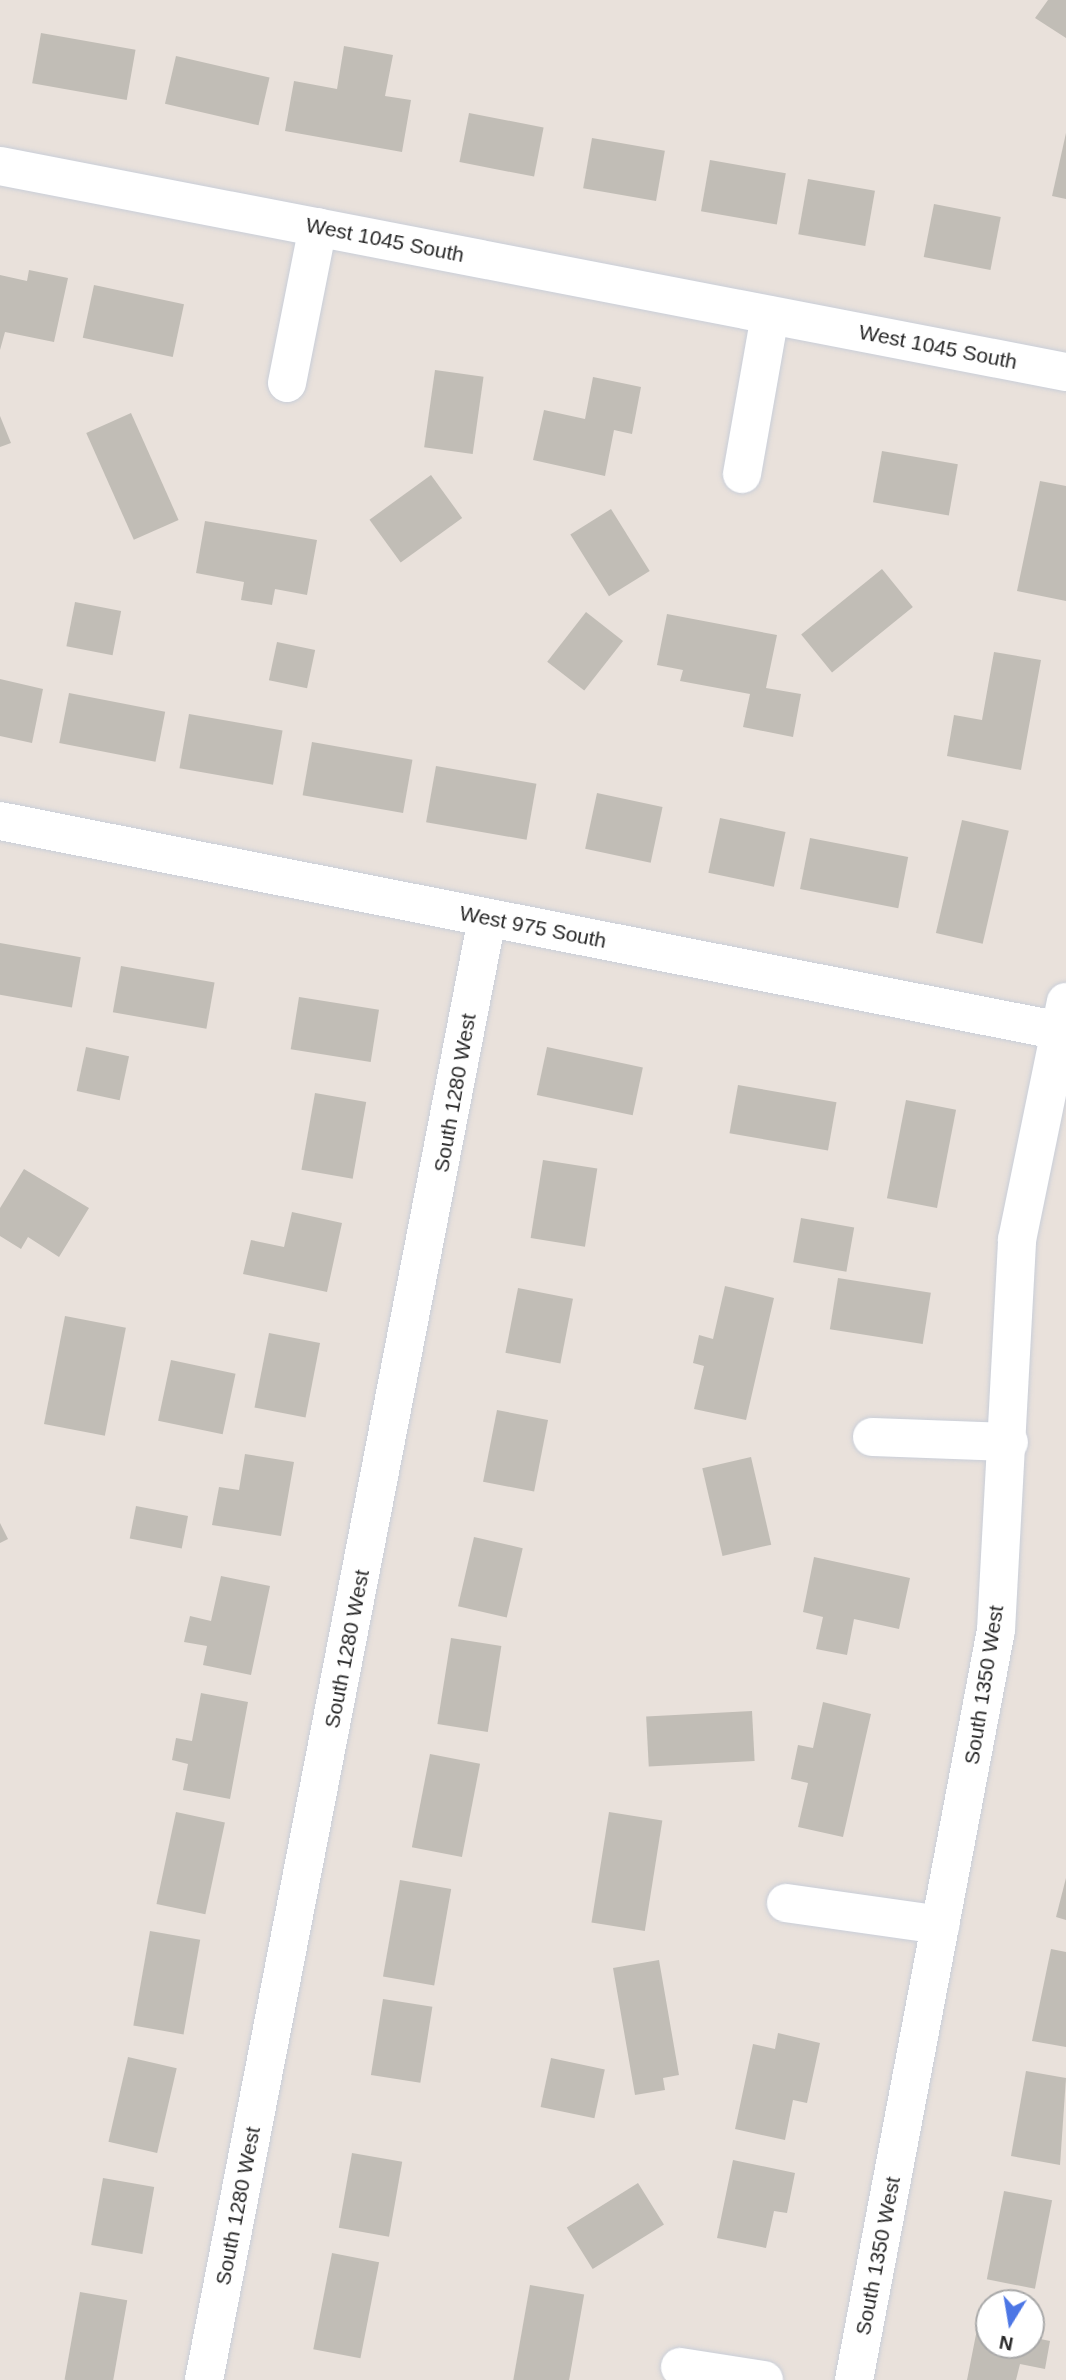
<!DOCTYPE html>
<html>
<head>
<meta charset="utf-8">
<style>
	body { margin:0 }
	#map { position:relative; width:1066px; height:2380px; overflow:hidden; background:#e9e1db; font-family:Arial,sans-serif }
	div>[style] { position:absolute }
	.building>* { inset:0; background:#c1bdb6; transform-origin:0 0 }
	.roads { filter:drop-shadow(0 0 2px #c9ced8) drop-shadow(0 0 2px #c9ced8) }
	.minor>* { height:38px; margin:-19px; padding:0 19px; transform-origin:19px; border-radius:19px; background:#fff }
	span { translate:-50% -50%; white-space:nowrap; text-align:center; line-height:1.15; -webkit-text-stroke:5px #fff; paint-order:stroke }
	.street-label { font-size:21px; color:#282828 }
	.north { position:absolute; left:975px; top:2289px; width:70px; height:70px; box-sizing:border-box; background:#fff; border:2px solid #a9a9a9; border-radius:50%; rotate:191deg; font-size:19px; font-weight:700; line-height:28px; text-align:center; color:#282828 }
	.north::after { content:''; display:block; margin:auto; width:24px; height:32px; background:#4c76e5; clip-path:polygon(50% 0,100% 100%,50% 72%,0 100%) }
</style>
</head>
<body>
<div id="map">
	<div class="building">
		<i style="clip-path:polygon(1048px 0,1066px 0,1066px 38px,1035px 18px)"></i>
		<i style="left:41px;top:33px;width:96px;height:51px;rotate:10deg"></i>
		<i style="clip-path:polygon(344px 46px,393px 55px,385px 96px,411px 100px,402px 152px,285px 131px,294px 81px,337px 89px)"></i>
		<i style="left:176px;top:56px;width:96px;height:49px;rotate:13deg"></i>
		<i style="left:469px;top:113px;width:76px;height:50px;rotate:11deg"></i>
		<i style="clip-path:polygon(1066px 133px,1066px 199px,1052px 196px)"></i>
		<i style="left:592px;top:138px;width:74px;height:51px;rotate:10deg"></i>
		<i style="left:710px;top:160px;width:77px;height:52px;rotate:10deg"></i>
		<i style="left:808px;top:179px;width:68px;height:56px;rotate:10deg"></i>
		<i style="left:934px;top:204px;width:68px;height:54px;rotate:11deg"></i>
		<i style="clip-path:polygon(29px 270px,68px 278px,54px 342px,5px 332px,0 350px,0 275px,27px 281px)"></i>
		<i style="left:94px;top:285px;width:92px;height:54px;rotate:12deg"></i>
		<i style="left:435px;top:370px;width:49px;height:78px;rotate:8deg"></i>
		<i style="clip-path:polygon(593px 377px,641px 387px,632px 434px,614px 430px,605px 476px,533px 460px,544px 410px,585px 419px)"></i>
		<i style="left:131px;top:413px;width:117px;height:49px;rotate:66deg"></i>
		<i style="clip-path:polygon(0 416px,11px 443px,0 447px)"></i>
		<i style="left:882px;top:451px;width:77px;height:52px;rotate:10deg"></i>
		<i style="left:431px;top:475px;width:53px;height:76px;rotate:54deg"></i>
		<i style="clip-path:polygon(1040px 481px,1066px 486px,1066px 601px,1017px 591px)"></i>
		<i style="left:611px;top:509px;width:73px;height:48px;rotate:58deg"></i>
		<i style="clip-path:polygon(205px 521px,317px 540px,307px 595px,275px 589px,272px 605px,241px 600px,244px 582px,196px 573px)"></i>
		<i style="left:882px;top:569px;width:49px;height:104px;rotate:51deg"></i>
		<i style="left:75px;top:602px;width:47px;height:45px;rotate:11deg"></i>
		<i style="left:586px;top:612px;width:47px;height:63px;rotate:38deg"></i>
		<i style="clip-path:polygon(667px 614px,777px 635px,766px 688px,801px 694px,793px 737px,743px 727px,750px 694px,680px 681px,683px 670px,657px 665px)"></i>
		<i style="left:277px;top:642px;width:39px;height:39px;rotate:12deg"></i>
		<i style="clip-path:polygon(994px 652px,1041px 660px,1021px 770px,947px 756px,954px 715px,982px 720px)"></i>
		<i style="clip-path:polygon(0 679px,43px 689px,32px 743px,0 736px)"></i>
		<i style="left:69px;top:693px;width:98px;height:51px;rotate:11deg"></i>
		<i style="left:189px;top:714px;width:95px;height:55px;rotate:10deg"></i>
		<i style="left:312px;top:742px;width:102px;height:54px;rotate:10deg"></i>
		<i style="left:436px;top:766px;width:102px;height:57px;rotate:10deg"></i>
		<i style="left:597px;top:793px;width:67px;height:57px;rotate:12deg"></i>
		<i style="left:720px;top:818px;width:67px;height:56px;rotate:12deg"></i>
		<i style="left:962px;top:820px;width:48px;height:116px;rotate:13deg"></i>
		<i style="left:810px;top:838px;width:100px;height:52px;rotate:11deg"></i>
		<i style="left:0;top:943px;width:82px;height:51px;rotate:10deg"></i>
		<i style="left:121px;top:966px;width:95px;height:47px;rotate:10deg"></i>
		<i style="left:299px;top:997px;width:81px;height:53px;rotate:9deg"></i>
		<i style="left:86px;top:1047px;width:44px;height:45px;rotate:12deg"></i>
		<i style="left:547px;top:1047px;width:98px;height:49px;rotate:12deg"></i>
		<i style="left:738px;top:1085px;width:100px;height:49px;rotate:10deg"></i>
		<i style="left:315px;top:1093px;width:52px;height:78px;rotate:10deg"></i>
		<i style="left:906px;top:1100px;width:51px;height:100px;rotate:11deg"></i>
		<i style="left:543px;top:1160px;width:55px;height:79px;rotate:9deg"></i>
		<i style="clip-path:polygon(24px 1169px,89px 1208px,59px 1257px,28px 1237px,21px 1249px,0 1236px,0 1208px)"></i>
		<i style="clip-path:polygon(292px 1212px,342px 1223px,327px 1292px,243px 1274px,251px 1240px,284px 1247px)"></i>
		<i style="left:801px;top:1218px;width:54px;height:45px;rotate:10deg"></i>
		<i style="left:838px;top:1278px;width:94px;height:52px;rotate:9deg"></i>
		<i style="clip-path:polygon(725px 1286px,774px 1298px,746px 1420px,694px 1409px,704px 1366px,693px 1363px,699px 1335px,713px 1339px)"></i>
		<i style="left:518px;top:1288px;width:56px;height:66px;rotate:11deg"></i>
		<i style="left:65px;top:1316px;width:62px;height:110px;rotate:11deg"></i>
		<i style="left:269px;top:1333px;width:52px;height:76px;rotate:11deg"></i>
		<i style="left:171px;top:1360px;width:66px;height:62px;rotate:12deg"></i>
		<i style="left:497px;top:1410px;width:52px;height:73px;rotate:11deg"></i>
		<i style="clip-path:polygon(245px 1454px,294px 1462px,281px 1536px,212px 1525px,219px 1487px,239px 1490px)"></i>
		<i style="left:751px;top:1457px;width:90px;height:50px;rotate:77deg"></i>
		<i style="left:136px;top:1506px;width:53px;height:33px;rotate:11deg"></i>
		<i style="clip-path:polygon(0 1523px,8px 1539px,0 1543px)"></i>
		<i style="left:474px;top:1537px;width:50px;height:71px;rotate:13deg"></i>
		<i style="clip-path:polygon(814px 1557px,910px 1578px,899px 1629px,854px 1619px,847px 1655px,816px 1649px,823px 1617px,803px 1612px)"></i>
		<i style="clip-path:polygon(221px 1576px,270px 1586px,251px 1675px,203px 1665px,207px 1646px,184px 1642px,190px 1616px,211px 1621px)"></i>
		<i style="left:451px;top:1638px;width:51px;height:87px;rotate:9deg"></i>
		<i style="clip-path:polygon(201px 1693px,248px 1702px,230px 1799px,183px 1790px,188px 1764px,172px 1760px,176px 1738px,192px 1741px)"></i>
		<i style="clip-path:polygon(823px 1702px,871px 1714px,843px 1837px,798px 1827px,808px 1783px,791px 1779px,798px 1745px,813px 1748px)"></i>
		<i style="left:752px;top:1711px;width:50px;height:106px;rotate:87deg"></i>
		<i style="left:430px;top:1754px;width:51px;height:95px;rotate:11deg"></i>
		<i style="left:176px;top:1812px;width:50px;height:94px;rotate:12deg"></i>
		<i style="left:609px;top:1812px;width:54px;height:112px;rotate:9deg"></i>
		<i style="clip-path:polygon(1066px 1878px,1066px 1920px,1056px 1917px)"></i>
		<i style="left:400px;top:1880px;width:52px;height:98px;rotate:10deg"></i>
		<i style="left:150px;top:1931px;width:51px;height:96px;rotate:10deg"></i>
		<i style="clip-path:polygon(1051px 1949px,1066px 1952px,1066px 2047px,1032px 2041px)"></i>
		<i style="clip-path:polygon(659px 1960px,679px 2075px,663px 2078px,665px 2090px,635px 2095px,613px 1968px)"></i>
		<i style="left:383px;top:1999px;width:50px;height:77px;rotate:9deg"></i>
		<i style="clip-path:polygon(778px 2033px,820px 2043px,807px 2103px,793px 2100px,785px 2140px,735px 2129px,753px 2044px,775px 2049px)"></i>
		<i style="left:128px;top:2057px;width:50px;height:87px;rotate:13deg"></i>
		<i style="left:551px;top:2058px;width:55px;height:50px;rotate:12deg"></i>
		<i style="clip-path:polygon(1026px 2071px,1066px 2078px,1060px 2165px,1011px 2156px)"></i>
		<i style="left:352px;top:2153px;width:51px;height:76px;rotate:10deg"></i>
		<i style="clip-path:polygon(733px 2160px,795px 2173px,787px 2213px,774px 2211px,766px 2248px,717px 2238px)"></i>
		<i style="left:103px;top:2178px;width:52px;height:68px;rotate:10deg"></i>
		<i style="left:638px;top:2183px;width:49px;height:84px;rotate:58deg"></i>
		<i style="left:1004px;top:2191px;width:49px;height:90px;rotate:11deg"></i>
		<i style="left:332px;top:2253px;width:48px;height:98px;rotate:11deg"></i>
		<i style="left:530px;top:2285px;width:55px;height:97px;rotate:10deg"></i>
		<i style="left:80px;top:2292px;width:48px;height:89px;rotate:10deg"></i>
		<i style="clip-path:polygon(982px 2304px,989px 2306px,989px 2345px,1031px 2345px,1031px 2337px,1050px 2341px,1045px 2369px,1020px 2364px,1016px 2380px,967px 2380px)"></i>
	</div>
	<div class="roads">
		<div class="minor">
			<i style="left:0;top:166px;width:1086px;rotate:10.94deg"></i>
			<i style="left:287px;top:383px;width:159px;rotate:-78.8deg"></i>
			<i style="left:742px;top:474px;width:161px;rotate:-80deg"></i>
			<i style="left:0;top:821px;width:1087px;rotate:11.2deg"></i>
			<i style="left:872px;top:1437px;width:137px;rotate:2.1deg"></i>
			<i style="left:786px;top:1903px;width:156px;rotate:8.1deg"></i>
			<i style="left:680px;top:2367px;width:85px;rotate:8.8deg"></i>
			<i style="left:204px;top:2380px;width:1489px;rotate:-79.04deg"></i>
			<i style="left:854px;top:2380px;width:763px;rotate:-79.28deg"></i>
			<i style="left:996px;top:1630px;width:391px;rotate:-86.9deg"></i>
			<i style="left:1017px;top:1240px;width:243px;rotate:-78.4deg"></i>
		</div>
	</div>
	<div class="street-label">
		<span style="left:385px;top:240px;rotate:11deg">West 1045 South</span>
		<span style="left:938px;top:347px;rotate:11deg">West 1045 South</span>
		<span style="left:533px;top:927px;rotate:11deg">West 975 South</span>
		<span style="left:455px;top:1093px;rotate:-80deg">South 1280 West</span>
		<span style="left:347px;top:1649px;rotate:-79deg">South 1280 West</span>
		<span style="left:984px;top:1685px;rotate:-81deg">South 1350 West</span>
		<span style="left:238px;top:2206px;rotate:-79deg">South 1280 West</span>
		<span style="left:878px;top:2256px;rotate:-79deg">South 1350 West</span>
	</div>
	<div class="north">N</div>
</div>
</body>
</html>
